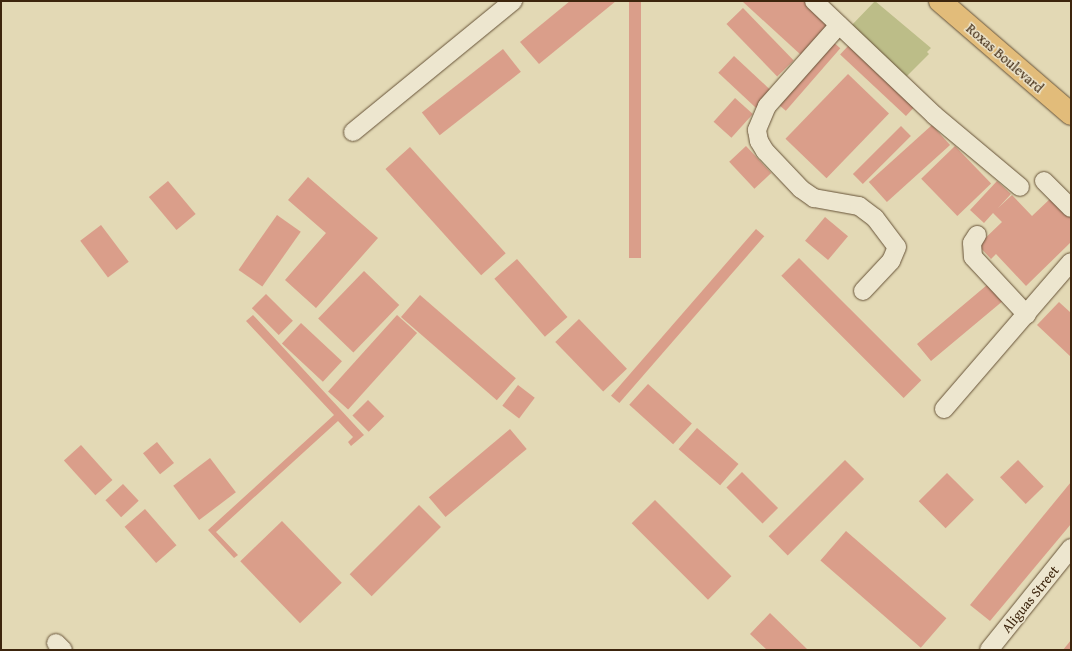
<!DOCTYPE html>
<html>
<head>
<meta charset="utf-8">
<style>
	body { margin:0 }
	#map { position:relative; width:1072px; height:651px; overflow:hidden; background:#e3d9b5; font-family:"Gentium Book Plus",serif }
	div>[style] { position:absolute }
	.green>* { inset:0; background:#bcbd88 }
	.building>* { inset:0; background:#da9e8a; transform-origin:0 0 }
	.roads { filter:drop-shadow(0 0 1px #665237) drop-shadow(0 0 1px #665237) }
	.minor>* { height:18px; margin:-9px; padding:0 9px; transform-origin:9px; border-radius:9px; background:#ede6cf }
	.major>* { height:22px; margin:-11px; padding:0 11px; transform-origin:11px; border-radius:11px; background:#e2bc7a }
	span { translate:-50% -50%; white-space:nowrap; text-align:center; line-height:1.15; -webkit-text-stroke:3px #ede6cf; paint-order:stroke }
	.street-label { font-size:14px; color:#3d250d }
	.frame { position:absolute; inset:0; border:2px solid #3d250d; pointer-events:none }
</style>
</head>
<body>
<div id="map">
	<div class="green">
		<i style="clip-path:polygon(875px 1px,931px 48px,927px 52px,929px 54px,904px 79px,850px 27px)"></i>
	</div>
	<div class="building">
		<i style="clip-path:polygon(570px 1px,616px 1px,539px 64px,520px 42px)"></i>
		<i style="left:629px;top:1px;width:12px;height:257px"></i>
		<i style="clip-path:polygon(742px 1px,805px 1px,830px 24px,801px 55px)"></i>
		<i style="left:743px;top:8px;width:73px;height:23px;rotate:46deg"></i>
		<i style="left:832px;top:41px;width:11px;height:83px;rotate:41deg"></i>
		<i style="left:849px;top:45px;width:90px;height:13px;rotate:43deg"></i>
		<i style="left:503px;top:49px;width:29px;height:103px;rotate:52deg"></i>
		<i style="left:734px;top:56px;width:52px;height:23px;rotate:43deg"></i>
		<i style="left:848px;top:74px;width:57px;height:90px;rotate:44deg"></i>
		<i style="left:735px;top:98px;width:24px;height:32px;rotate:42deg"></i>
		<i style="left:932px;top:125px;width:27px;height:85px;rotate:48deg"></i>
		<i style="left:901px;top:126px;width:14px;height:68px;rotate:45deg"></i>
		<i style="left:746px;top:146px;width:37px;height:23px;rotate:47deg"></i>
		<i style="left:955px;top:146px;width:52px;height:47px;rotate:46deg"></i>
		<i style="left:410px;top:147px;width:143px;height:33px;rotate:48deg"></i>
		<i style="clip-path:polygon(308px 177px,378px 238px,316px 308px,285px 280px,326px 233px,288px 200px)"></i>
		<i style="left:168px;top:181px;width:43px;height:25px;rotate:50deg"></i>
		<i style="clip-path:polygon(997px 181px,1011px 194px,998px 208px,1012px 195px,1032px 216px,1052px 197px,1071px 216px,1071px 242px,1026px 286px,996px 254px,991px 259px,978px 245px,1002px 222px,993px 213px,984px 223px,970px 210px)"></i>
		<i style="left:277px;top:215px;width:29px;height:67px;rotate:35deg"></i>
		<i style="left:825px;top:217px;width:30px;height:31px;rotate:40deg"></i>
		<i style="left:101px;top:225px;width:46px;height:26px;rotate:53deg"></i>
		<i style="left:756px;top:229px;width:11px;height:221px;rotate:41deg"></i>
		<i style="left:799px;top:258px;width:173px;height:25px;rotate:45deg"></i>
		<i style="left:517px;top:259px;width:77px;height:30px;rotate:49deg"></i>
		<i style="left:364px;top:271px;width:49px;height:66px;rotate:44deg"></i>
		<i style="clip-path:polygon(987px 285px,992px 291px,995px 288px,1004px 300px,931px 361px,917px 344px)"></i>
		<i style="left:266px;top:294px;width:38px;height:20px;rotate:45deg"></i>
		<i style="left:420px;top:295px;width:127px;height:29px;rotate:41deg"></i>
		<i style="clip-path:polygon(1059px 302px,1071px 313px,1071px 357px,1037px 325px)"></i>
		<i style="clip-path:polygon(253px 315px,364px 435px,351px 446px,348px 442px,353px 437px,338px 421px,216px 532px,238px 555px,234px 558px,208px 530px,334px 415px,246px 321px)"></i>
		<i style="left:397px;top:315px;width:27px;height:103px;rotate:42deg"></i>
		<i style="left:579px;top:319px;width:69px;height:33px;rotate:46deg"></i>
		<i style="left:301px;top:323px;width:56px;height:28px;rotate:43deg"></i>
		<i style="left:648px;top:384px;width:59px;height:28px;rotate:42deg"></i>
		<i style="left:518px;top:385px;width:21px;height:26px;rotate:37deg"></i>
		<i style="left:368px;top:400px;width:23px;height:22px;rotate:45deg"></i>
		<i style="left:697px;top:428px;width:55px;height:28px;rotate:41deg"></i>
		<i style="left:510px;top:429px;width:26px;height:106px;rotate:50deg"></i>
		<i style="left:157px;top:442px;width:27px;height:18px;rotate:51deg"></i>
		<i style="left:81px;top:445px;width:47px;height:23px;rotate:48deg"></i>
		<i style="left:210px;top:458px;width:43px;height:46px;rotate:53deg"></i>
		<i style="left:845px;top:460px;width:27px;height:108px;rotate:45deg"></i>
		<i style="left:1018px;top:460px;width:37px;height:25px;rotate:46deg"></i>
		<i style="left:742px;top:472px;width:51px;height:22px;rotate:45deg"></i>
		<i style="left:947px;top:473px;width:38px;height:40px;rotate:45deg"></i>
		<i style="clip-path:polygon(1071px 482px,1071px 524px,990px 621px,970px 605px)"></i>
		<i style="left:123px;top:484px;width:23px;height:24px;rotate:47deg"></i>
		<i style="left:655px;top:500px;width:108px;height:33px;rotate:45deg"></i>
		<i style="left:419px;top:505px;width:31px;height:98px;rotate:45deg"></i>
		<i style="left:145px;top:509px;width:48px;height:27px;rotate:49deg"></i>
		<i style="left:282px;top:521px;width:86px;height:58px;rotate:46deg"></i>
		<i style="left:846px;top:531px;width:133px;height:39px;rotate:41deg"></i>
		<i style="clip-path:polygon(770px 613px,808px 650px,767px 650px,750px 634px)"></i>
		<i style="clip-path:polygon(1071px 640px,1071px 650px,1063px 650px)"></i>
	</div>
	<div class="roads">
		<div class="minor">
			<i style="left:814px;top:1px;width:166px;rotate:43.5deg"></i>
			<i style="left:934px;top:115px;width:112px;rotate:39.9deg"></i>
			<i style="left:839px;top:25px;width:108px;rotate:131.6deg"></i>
			<i style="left:767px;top:106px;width:26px;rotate:113deg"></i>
			<i style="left:757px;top:130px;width:11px;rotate:80deg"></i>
			<i style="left:759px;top:141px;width:12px;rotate:59deg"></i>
			<i style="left:765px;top:151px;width:52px;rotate:46.5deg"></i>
			<i style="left:801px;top:189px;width:16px;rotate:35deg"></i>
			<i style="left:814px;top:198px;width:46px;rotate:10.1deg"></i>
			<i style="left:859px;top:206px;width:20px;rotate:37deg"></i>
			<i style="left:875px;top:218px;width:36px;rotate:53deg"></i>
			<i style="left:897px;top:247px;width:15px;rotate:113deg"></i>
			<i style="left:891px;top:261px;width:41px;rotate:133deg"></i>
			<i style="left:353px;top:132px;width:207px;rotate:-39.3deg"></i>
			<i style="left:1044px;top:181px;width:38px;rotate:45deg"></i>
			<i style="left:977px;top:235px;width:9px;rotate:122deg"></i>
			<i style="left:972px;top:243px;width:14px;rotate:86deg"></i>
			<i style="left:973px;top:257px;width:79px;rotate:47deg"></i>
			<i style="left:944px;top:409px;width:194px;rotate:-49.2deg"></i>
			<i style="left:56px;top:643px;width:10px;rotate:45deg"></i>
			<i style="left:989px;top:650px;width:131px;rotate:-51.2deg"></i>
		</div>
		<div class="major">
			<i style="left:940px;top:1px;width:173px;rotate:40.8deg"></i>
		</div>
	</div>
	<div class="street-label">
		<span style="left:1005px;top:58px;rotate:41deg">Roxas Boulevard</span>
		<span style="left:1030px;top:599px;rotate:-51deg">Aliguas Street</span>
	</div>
	<div class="frame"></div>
</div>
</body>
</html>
